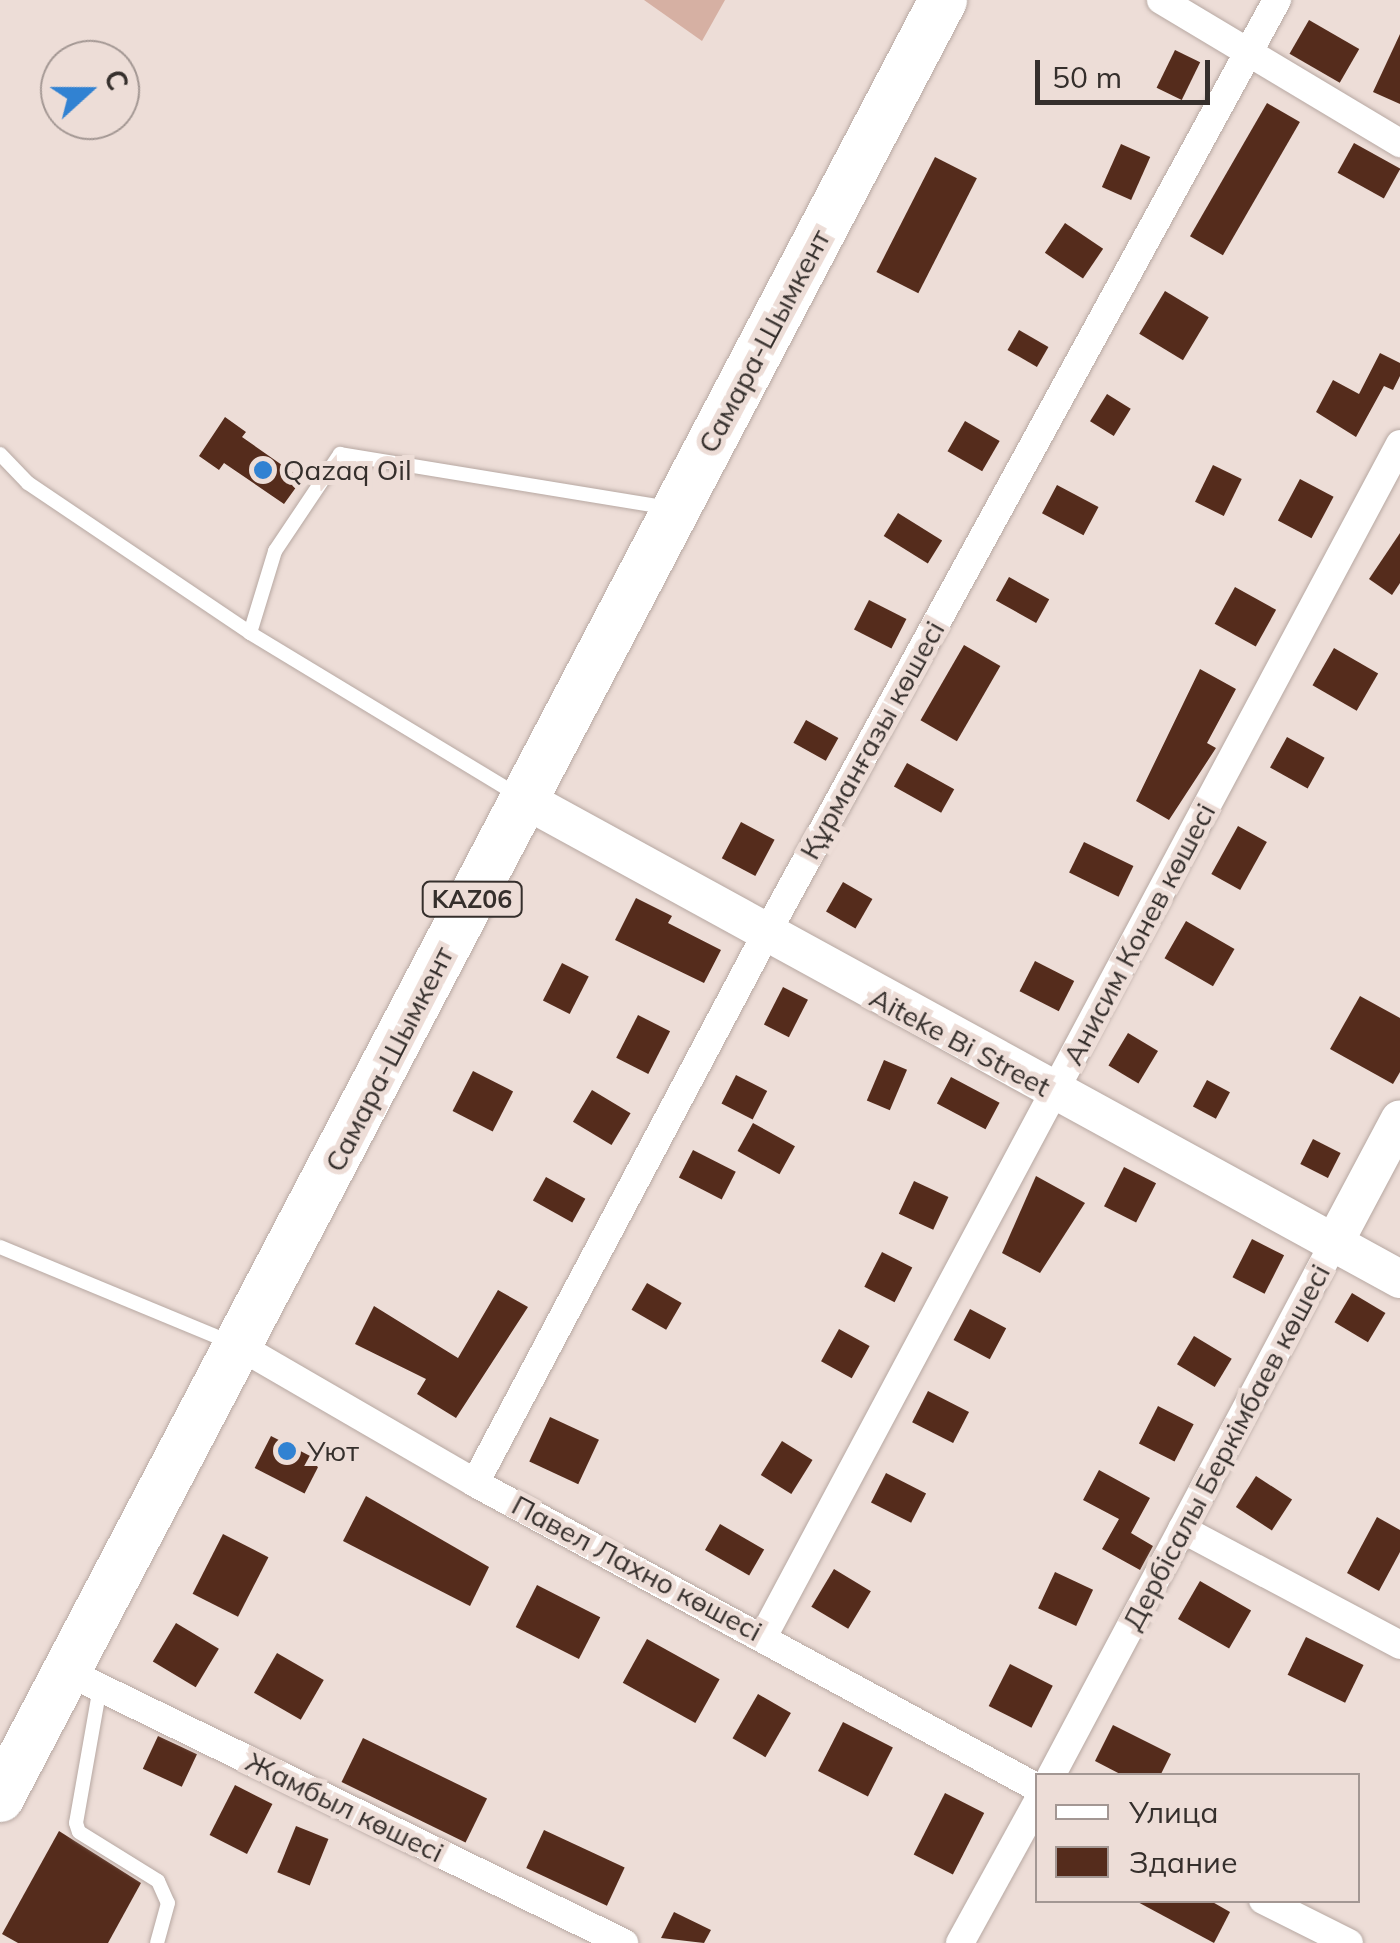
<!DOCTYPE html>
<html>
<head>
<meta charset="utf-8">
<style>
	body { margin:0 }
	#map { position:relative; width:1400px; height:1943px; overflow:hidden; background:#edddd7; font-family:Mulish,sans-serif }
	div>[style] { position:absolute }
	.green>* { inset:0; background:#d6b0a3 }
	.building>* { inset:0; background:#552c1c; transform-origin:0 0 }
	.roads { filter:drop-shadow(0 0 2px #b7a8a2) drop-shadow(0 0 2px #b7a8a2) }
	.lane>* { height:14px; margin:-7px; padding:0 7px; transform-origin:7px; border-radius:7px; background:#fff }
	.street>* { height:28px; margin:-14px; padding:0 14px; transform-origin:14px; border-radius:14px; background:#fff }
	.secondary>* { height:38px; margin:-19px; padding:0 19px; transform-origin:19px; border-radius:19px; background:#fff }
	.highway>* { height:48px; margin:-24px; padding:0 24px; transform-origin:24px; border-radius:24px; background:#fff }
	.dots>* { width:28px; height:28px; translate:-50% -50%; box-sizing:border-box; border:5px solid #edddd7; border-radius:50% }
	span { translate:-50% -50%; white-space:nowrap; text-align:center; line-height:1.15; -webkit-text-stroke:10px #edddd7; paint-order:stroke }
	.shield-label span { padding:2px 8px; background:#edddd7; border:2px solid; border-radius:8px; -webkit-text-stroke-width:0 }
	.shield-label { font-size:25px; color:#352f2c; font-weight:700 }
	.street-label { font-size:28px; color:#352f2c }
	.poi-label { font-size:28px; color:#352f2c }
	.left { translate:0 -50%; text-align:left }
	.legend { position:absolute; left:1035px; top:1773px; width:325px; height:130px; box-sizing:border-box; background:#edddd7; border:2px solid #a39793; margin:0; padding:12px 18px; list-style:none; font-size:30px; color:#352f2c }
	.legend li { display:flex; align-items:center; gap:20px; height:50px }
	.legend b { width:50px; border:2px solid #a39793 }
	.north { position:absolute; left:40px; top:40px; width:100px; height:100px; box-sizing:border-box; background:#edddd7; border:2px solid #a39793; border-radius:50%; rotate:69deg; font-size:28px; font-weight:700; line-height:40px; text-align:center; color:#352f2c }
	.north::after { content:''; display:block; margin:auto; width:35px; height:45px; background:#3182d2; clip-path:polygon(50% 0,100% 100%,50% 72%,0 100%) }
	.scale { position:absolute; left:1035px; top:60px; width:175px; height:45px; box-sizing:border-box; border:5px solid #352f2c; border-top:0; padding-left:12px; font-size:30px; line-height:35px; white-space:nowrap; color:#352f2c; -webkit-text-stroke:8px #edddd7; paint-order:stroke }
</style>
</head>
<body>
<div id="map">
	<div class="green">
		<i style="clip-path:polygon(644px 0,725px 0,702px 41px)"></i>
	</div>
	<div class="building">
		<i style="left:1309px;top:20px;width:58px;height:39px;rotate:30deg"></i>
		<i style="clip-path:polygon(1400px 34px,1400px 104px,1373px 92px)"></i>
		<i style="left:1175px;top:50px;width:28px;height:42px;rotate:26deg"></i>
		<i style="left:1267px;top:103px;width:38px;height:154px;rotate:30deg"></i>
		<i style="left:1354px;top:143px;width:53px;height:34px;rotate:29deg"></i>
		<i style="left:1121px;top:144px;width:32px;height:47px;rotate:24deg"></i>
		<i style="left:935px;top:157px;width:47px;height:129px;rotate:27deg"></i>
		<i style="left:1065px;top:223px;width:46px;height:36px;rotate:34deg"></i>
		<i style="left:1165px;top:291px;width:51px;height:50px;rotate:31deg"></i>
		<i style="left:1019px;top:330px;width:34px;height:23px;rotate:30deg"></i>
		<i style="clip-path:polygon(1380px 353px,1400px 363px,1400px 376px,1393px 390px,1384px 386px,1356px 437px,1316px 412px,1333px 380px,1359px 394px)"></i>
		<i style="left:1107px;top:394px;width:28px;height:32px;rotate:32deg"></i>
		<i style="clip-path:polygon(225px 417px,246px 432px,242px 437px,302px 479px,284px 504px,224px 463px,219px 470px,199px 456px)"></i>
		<i style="left:965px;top:421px;width:40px;height:35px;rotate:30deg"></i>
		<i style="left:1213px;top:465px;width:32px;height:41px;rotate:26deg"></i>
		<i style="left:1300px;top:479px;width:38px;height:47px;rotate:28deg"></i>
		<i style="left:1057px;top:485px;width:47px;height:32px;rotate:28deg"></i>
		<i style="left:898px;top:513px;width:52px;height:27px;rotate:32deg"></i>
		<i style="clip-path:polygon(1400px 533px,1400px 583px,1392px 595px,1369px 579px)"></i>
		<i style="left:1009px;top:577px;width:46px;height:27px;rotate:29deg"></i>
		<i style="left:1235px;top:587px;width:47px;height:42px;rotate:29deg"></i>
		<i style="left:869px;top:600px;width:42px;height:33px;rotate:27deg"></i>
		<i style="left:964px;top:645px;width:42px;height:87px;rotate:30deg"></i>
		<i style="left:1334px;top:648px;width:51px;height:43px;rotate:30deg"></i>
		<i style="clip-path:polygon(1200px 669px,1236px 689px,1207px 743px,1216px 748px,1169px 820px,1136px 801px)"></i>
		<i style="left:806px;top:720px;width:37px;height:26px;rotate:29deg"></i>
		<i style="left:1287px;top:737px;width:43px;height:35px;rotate:29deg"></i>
		<i style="left:907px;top:763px;width:54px;height:27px;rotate:29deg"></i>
		<i style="left:741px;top:822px;width:38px;height:41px;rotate:28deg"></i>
		<i style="left:1238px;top:826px;width:33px;height:55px;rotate:29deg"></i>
		<i style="left:1084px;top:842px;width:55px;height:34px;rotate:26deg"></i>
		<i style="left:843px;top:882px;width:34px;height:34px;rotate:30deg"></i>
		<i style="clip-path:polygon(636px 898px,672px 916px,668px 923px,721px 950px,704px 983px,615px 940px)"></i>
		<i style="left:1186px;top:921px;width:56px;height:43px;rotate:30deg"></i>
		<i style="left:1035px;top:961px;width:44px;height:34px;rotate:27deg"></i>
		<i style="left:562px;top:963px;width:30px;height:42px;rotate:27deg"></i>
		<i style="left:783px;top:987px;width:28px;height:42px;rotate:27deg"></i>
		<i style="clip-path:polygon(1360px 996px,1400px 1018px,1400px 1072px,1393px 1084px,1330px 1049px)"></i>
		<i style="left:638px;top:1015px;width:36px;height:48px;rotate:27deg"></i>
		<i style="left:1128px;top:1033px;width:35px;height:38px;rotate:31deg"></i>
		<i style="left:884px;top:1060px;width:25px;height:44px;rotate:23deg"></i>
		<i style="left:473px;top:1071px;width:45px;height:45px;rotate:27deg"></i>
		<i style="left:736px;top:1075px;width:35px;height:32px;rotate:27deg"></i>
		<i style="left:951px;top:1077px;width:55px;height:30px;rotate:28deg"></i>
		<i style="left:1207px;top:1080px;width:26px;height:30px;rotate:28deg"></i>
		<i style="left:592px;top:1090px;width:45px;height:37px;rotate:31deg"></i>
		<i style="left:753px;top:1123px;width:48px;height:32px;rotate:29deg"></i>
		<i style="left:1313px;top:1139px;width:31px;height:28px;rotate:27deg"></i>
		<i style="left:693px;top:1150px;width:48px;height:31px;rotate:27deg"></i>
		<i style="left:1124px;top:1167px;width:36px;height:44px;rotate:27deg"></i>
		<i style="clip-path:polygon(1036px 1176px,1085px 1203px,1040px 1273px,1002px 1253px)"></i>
		<i style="left:546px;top:1177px;width:45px;height:27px;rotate:29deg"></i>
		<i style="left:914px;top:1181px;width:38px;height:36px;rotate:25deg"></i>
		<i style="left:1252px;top:1239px;width:36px;height:43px;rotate:27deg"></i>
		<i style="left:882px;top:1252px;width:34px;height:39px;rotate:27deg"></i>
		<i style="left:647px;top:1283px;width:40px;height:31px;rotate:30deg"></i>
		<i style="clip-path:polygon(498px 1290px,528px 1307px,456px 1418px,417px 1394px,426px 1379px,355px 1344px,374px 1306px,458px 1358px)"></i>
		<i style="left:1352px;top:1293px;width:39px;height:34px;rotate:31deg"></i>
		<i style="left:970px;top:1309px;width:41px;height:35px;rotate:28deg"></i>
		<i style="left:839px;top:1329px;width:35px;height:37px;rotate:29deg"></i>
		<i style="left:1194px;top:1336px;width:44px;height:33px;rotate:31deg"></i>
		<i style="left:928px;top:1391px;width:46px;height:35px;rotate:27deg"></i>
		<i style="left:1158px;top:1406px;width:40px;height:42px;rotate:27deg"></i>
		<i style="left:550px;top:1417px;width:54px;height:49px;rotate:25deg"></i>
		<i style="left:271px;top:1436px;width:56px;height:36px;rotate:27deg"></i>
		<i style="left:782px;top:1441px;width:36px;height:40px;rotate:32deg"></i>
		<i style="clip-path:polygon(1099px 1470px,1150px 1498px,1131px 1533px,1153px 1546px,1140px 1570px,1102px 1549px,1119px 1519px,1083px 1500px)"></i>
		<i style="left:886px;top:1473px;width:45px;height:33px;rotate:27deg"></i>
		<i style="left:1256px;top:1476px;width:43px;height:37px;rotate:33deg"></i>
		<i style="clip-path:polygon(366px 1496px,489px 1567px,470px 1606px,343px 1541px)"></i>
		<i style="clip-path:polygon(1377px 1517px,1400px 1530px,1400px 1552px,1379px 1591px,1347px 1573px)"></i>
		<i style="left:720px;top:1524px;width:51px;height:30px;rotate:30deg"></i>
		<i style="left:223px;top:1534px;width:51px;height:67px;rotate:27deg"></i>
		<i style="left:834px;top:1569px;width:43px;height:44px;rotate:31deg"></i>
		<i style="left:1055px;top:1572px;width:42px;height:40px;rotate:25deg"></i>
		<i style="left:1200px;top:1581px;width:59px;height:44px;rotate:30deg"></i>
		<i style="left:537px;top:1585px;width:71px;height:47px;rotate:27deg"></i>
		<i style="left:176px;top:1623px;width:50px;height:45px;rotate:31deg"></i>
		<i style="left:1306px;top:1637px;width:64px;height:42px;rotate:26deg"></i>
		<i style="left:647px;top:1639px;width:83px;height:50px;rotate:29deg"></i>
		<i style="left:277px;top:1653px;width:54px;height:46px;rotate:30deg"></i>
		<i style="left:1010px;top:1664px;width:48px;height:47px;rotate:27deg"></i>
		<i style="left:758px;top:1694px;width:38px;height:51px;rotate:30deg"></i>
		<i style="left:843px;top:1722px;width:56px;height:55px;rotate:27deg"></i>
		<i style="clip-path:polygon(1113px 1725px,1171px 1754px,1160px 1776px,1124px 1776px,1095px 1761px)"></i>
		<i style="left:158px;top:1736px;width:43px;height:36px;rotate:25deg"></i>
		<i style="left:363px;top:1738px;width:138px;height:49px;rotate:26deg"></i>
		<i style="left:235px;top:1785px;width:42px;height:56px;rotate:27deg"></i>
		<i style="left:945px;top:1793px;width:44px;height:69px;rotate:27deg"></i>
		<i style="left:296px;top:1826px;width:35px;height:50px;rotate:22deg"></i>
		<i style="left:544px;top:1830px;width:89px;height:42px;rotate:25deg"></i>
		<i style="clip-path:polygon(59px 1831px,141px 1883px,108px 1943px,18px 1943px,2px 1934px)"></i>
		<i style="clip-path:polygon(1134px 1900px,1209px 1900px,1230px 1912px,1214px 1943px)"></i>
		<i style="clip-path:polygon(674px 1912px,711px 1930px,704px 1943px,661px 1938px)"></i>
	</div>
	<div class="roads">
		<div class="lane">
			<i style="left:0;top:454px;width:40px;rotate:46deg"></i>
			<i style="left:28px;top:483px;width:268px;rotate:34deg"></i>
			<i style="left:250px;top:633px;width:311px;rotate:31.2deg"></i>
			<i style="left:250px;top:633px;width:86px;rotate:-73deg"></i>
			<i style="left:275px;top:551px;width:117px;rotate:-56.2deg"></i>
			<i style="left:340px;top:454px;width:334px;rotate:9.3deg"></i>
			<i style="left:0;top:1247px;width:248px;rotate:22.5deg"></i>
			<i style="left:100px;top:1687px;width:138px;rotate:100deg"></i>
			<i style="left:76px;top:1823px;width:9px;rotate:72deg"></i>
			<i style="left:79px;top:1832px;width:93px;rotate:31.8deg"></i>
			<i style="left:158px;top:1881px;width:24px;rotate:66deg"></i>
			<i style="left:168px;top:1903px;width:41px;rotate:105.4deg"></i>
		</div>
		<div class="street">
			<i style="left:1161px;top:0;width:279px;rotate:30.9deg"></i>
			<i style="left:239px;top:1346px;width:273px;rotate:30.1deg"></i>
			<i style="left:475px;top:1483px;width:640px;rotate:28.45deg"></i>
			<i style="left:475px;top:1483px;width:619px;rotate:-62.07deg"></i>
			<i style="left:765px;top:936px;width:1067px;rotate:-61.32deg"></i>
			<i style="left:1182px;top:1529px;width:247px;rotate:28deg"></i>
			<i style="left:764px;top:1635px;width:1350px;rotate:-61.9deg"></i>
			<i style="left:66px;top:1671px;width:621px;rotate:25.99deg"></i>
			<i style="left:1051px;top:1776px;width:603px;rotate:-62.03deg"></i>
			<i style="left:1263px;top:1900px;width:96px;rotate:26.6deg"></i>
			<i style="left:960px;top:1943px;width:162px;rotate:-61.2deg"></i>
		</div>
		<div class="secondary">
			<i style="left:524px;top:799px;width:999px;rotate:28.72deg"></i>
			<i style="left:1334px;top:1243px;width:140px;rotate:-62deg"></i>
		</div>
		<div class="highway">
			<i style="left:0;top:1798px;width:2030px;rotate:-62.32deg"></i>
		</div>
	</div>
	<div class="dots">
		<i style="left:263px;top:470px;background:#3182d2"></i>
		<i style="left:287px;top:1451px;background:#3182d2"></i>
	</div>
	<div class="shield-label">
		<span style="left:472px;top:899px">KАZ06</span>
	</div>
	<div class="street-label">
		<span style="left:764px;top:341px;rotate:-62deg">Самара-Шымкент</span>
		<span style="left:872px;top:740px;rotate:-61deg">Құрманғазы көшесі</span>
		<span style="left:1139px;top:934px;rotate:-62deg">Анисим Конев көшесі</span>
		<span style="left:960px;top:1042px;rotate:28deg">Aiteke Bi Street</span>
		<span style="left:389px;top:1059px;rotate:-63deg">Самара-Шымкент</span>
		<span style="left:1226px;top:1447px;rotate:-62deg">Дербісалы Беркімбаев көшесі</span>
		<span style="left:637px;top:1568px;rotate:28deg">Павел Лахно көшесі</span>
		<span style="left:345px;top:1807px;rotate:26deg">Жамбыл көшесі</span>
	</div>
	<div class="poi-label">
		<span class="left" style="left:283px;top:470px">Qazaq Oil</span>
		<span class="left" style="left:307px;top:1451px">Уют</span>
	</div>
	<ul class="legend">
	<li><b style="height:12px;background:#fff"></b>Улица</li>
	<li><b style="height:28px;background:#552c1c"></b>Здание</li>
	</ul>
	<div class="north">С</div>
	<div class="scale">50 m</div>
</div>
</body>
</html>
